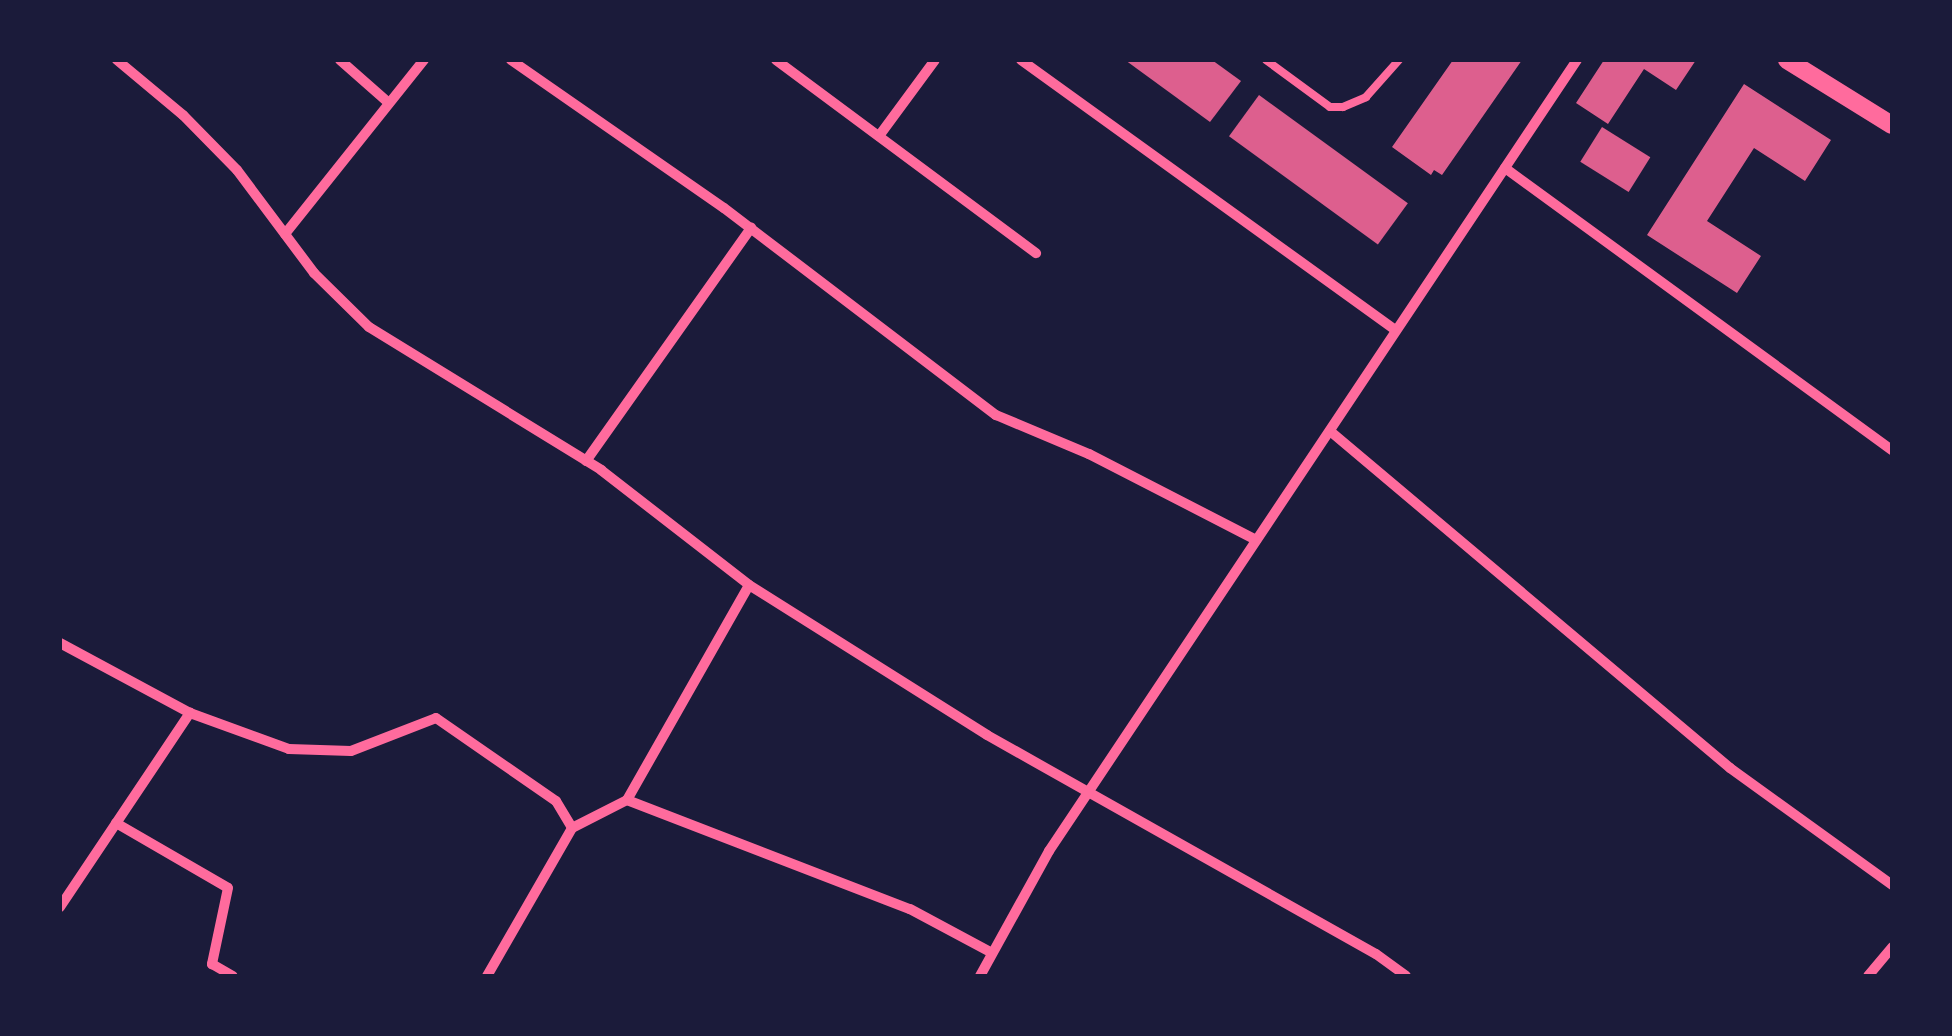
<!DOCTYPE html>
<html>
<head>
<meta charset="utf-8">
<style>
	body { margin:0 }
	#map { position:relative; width:1952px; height:1036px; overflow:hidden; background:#1b1b3a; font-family:Overpass,sans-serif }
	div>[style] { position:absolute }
	.building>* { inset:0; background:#dd5f8e; transform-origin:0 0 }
	.service>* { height:8px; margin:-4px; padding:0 4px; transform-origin:4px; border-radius:4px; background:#ff6b9d }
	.minor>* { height:10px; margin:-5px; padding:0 5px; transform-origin:5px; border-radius:5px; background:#ff6b9d }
	.tertiary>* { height:18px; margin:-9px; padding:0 9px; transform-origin:9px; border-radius:9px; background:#ff6b9d }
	span { translate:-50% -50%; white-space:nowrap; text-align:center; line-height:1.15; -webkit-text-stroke:10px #1b1b3a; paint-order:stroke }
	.frame { position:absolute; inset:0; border:62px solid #1b1b3a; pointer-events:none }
</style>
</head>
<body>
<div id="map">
	<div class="building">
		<i style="clip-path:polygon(1125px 60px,1212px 60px,1241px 81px,1210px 122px)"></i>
		<i style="clip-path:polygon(1453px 60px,1522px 60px,1442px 175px,1434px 170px,1431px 175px,1392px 147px)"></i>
		<i style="clip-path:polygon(1604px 60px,1696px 60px,1676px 90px,1644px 69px,1608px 124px,1576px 103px)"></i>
		<i style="clip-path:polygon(1744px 84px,1831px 140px,1805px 181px,1754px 148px,1707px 221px,1761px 256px,1737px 293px,1647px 235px)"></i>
		<i style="left:1259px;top:95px;width:184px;height:51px;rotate:36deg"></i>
		<i style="left:1602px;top:127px;width:57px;height:41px;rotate:32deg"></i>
	</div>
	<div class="service">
		<i style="left:1266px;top:60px;width:79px;rotate:36.3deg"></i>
		<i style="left:1330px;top:107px;width:13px"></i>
		<i style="left:1343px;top:107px;width:25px;rotate:-23deg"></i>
		<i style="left:1366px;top:97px;width:50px;rotate:-48.3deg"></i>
	</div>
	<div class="minor">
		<i style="left:117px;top:60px;width:86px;rotate:39.8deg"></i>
		<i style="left:183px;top:115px;width:77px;rotate:45.5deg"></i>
		<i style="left:237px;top:170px;width:129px;rotate:53.2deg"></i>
		<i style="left:314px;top:273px;width:77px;rotate:44.5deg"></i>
		<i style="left:369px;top:327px;width:273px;rotate:31.6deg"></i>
		<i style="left:601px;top:470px;width:187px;rotate:37.8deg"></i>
		<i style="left:749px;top:585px;width:281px;rotate:32.2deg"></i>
		<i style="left:987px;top:735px;width:446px;rotate:29.4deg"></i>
		<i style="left:1376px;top:954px;width:37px;rotate:36deg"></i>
		<i style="left:340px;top:60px;width:65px;rotate:41.3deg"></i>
		<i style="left:511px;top:60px;width:259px;rotate:34.8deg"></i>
		<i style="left:724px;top:208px;width:342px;rotate:37.3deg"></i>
		<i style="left:996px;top:415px;width:101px;rotate:22.8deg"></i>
		<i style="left:1089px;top:454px;width:188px;rotate:27.2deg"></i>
		<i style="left:776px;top:60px;width:324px;rotate:36.6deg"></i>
		<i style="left:1021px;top:60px;width:462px;rotate:35.8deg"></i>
		<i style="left:879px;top:136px;width:94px;rotate:-53.6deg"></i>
		<i style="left:1505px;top:168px;width:479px;rotate:36.1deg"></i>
		<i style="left:285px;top:234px;width:223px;rotate:-51.4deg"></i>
		<i style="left:1330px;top:431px;width:523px;rotate:40.11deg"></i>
		<i style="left:1730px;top:768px;width:200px;rotate:35.8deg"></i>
		<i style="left:586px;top:461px;width:286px;rotate:-54.7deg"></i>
		<i style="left:60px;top:643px;width:148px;rotate:28.3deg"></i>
		<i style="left:190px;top:713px;width:105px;rotate:20deg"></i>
		<i style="left:289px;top:749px;width:62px;rotate:1.8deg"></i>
		<i style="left:351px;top:751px;width:91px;rotate:-21.2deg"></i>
		<i style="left:436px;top:718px;width:146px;rotate:34.7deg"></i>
		<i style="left:556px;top:801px;width:31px;rotate:59deg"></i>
		<i style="left:627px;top:800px;width:303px;rotate:21.1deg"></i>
		<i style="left:910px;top:909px;width:93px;rotate:28.2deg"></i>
		<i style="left:116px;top:823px;width:129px;rotate:30.1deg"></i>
		<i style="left:228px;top:888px;width:78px;rotate:101.9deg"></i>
		<i style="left:212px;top:964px;width:24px;rotate:30deg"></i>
		<i style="left:60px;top:907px;width:234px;rotate:-56.2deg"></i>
		<i style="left:487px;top:976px;width:171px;rotate:-60.1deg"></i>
		<i style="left:572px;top:828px;width:62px;rotate:-27deg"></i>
		<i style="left:627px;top:800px;width:247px;rotate:-60.4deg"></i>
		<i style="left:980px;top:976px;width:143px;rotate:-61.1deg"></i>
		<i style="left:1049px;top:851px;width:951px;rotate:-56.28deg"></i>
		<i style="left:1868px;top:976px;width:38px;rotate:-50deg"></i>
	</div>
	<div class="tertiary">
		<i style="left:1787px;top:60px;width:123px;rotate:31.8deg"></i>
	</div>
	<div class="frame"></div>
</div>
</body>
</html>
